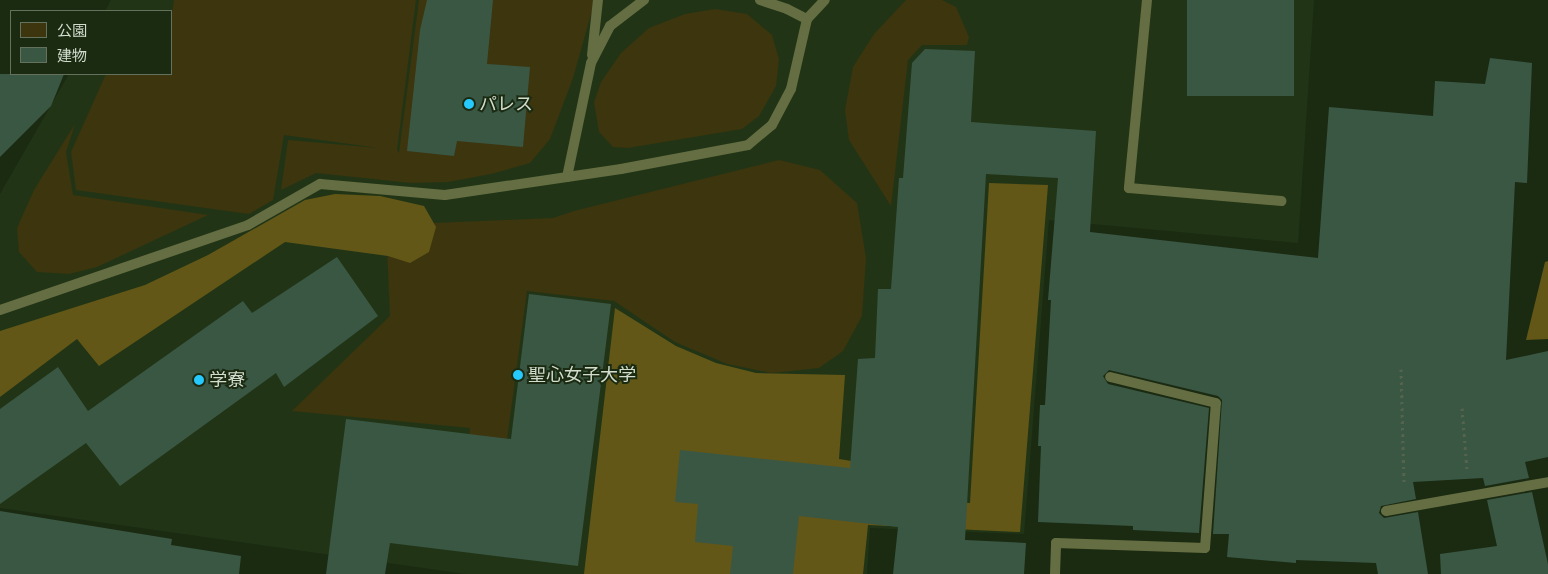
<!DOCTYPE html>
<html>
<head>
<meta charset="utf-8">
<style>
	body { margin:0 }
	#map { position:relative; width:1548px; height:574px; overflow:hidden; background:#1b2b12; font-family:Helvetica,"Noto Sans JP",sans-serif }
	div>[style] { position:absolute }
	.built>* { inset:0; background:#213516 }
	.green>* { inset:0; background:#3c350e }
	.forest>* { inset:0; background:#635717 }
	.building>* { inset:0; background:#3a5744; transform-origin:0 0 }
	.path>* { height:3px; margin-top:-1.5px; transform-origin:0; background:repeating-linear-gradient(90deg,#55644e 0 2.5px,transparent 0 6.5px) }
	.lane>* { height:10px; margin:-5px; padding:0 5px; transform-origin:5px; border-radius:5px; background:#656e42 }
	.dots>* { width:14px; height:14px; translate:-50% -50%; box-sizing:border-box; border:2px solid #1b2b12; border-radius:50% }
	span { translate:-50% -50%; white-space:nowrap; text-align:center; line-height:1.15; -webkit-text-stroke:4px #1b2b12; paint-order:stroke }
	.poi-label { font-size:18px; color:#d2ddce }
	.left { translate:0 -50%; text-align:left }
	.legend { position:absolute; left:10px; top:10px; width:162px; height:65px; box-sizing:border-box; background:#1b2b12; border:1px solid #64725d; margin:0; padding:6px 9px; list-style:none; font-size:15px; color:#d2ddce }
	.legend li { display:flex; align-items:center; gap:10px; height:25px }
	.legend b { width:25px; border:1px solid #64725d }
</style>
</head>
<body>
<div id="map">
	<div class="built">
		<i style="clip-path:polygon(111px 0,1314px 0,1298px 243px,1049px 220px,1024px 534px,870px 528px,867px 574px,466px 574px,0 508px,0 194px,69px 74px,171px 74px,171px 11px,105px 11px)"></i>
	</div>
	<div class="green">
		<i style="clip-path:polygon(174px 0,416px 0,397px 150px,399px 153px,419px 0,595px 0,573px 78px,550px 139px,530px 163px,491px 174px,448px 182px,411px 183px,316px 173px,281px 190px,288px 140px,379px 148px,284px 135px,273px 200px,249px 214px,76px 190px,71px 152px,106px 74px,171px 74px,171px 19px)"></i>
		<i style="clip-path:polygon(906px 0,942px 0,956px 7px,969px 37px,967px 45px,922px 45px,908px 60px,891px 206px,849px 140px,845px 110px,853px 67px,874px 34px)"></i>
		<i style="clip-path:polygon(715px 9px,747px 14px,772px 35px,779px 59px,776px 86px,759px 116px,742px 129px,628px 148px,613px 147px,599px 132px,594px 102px,601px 82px,621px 53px,649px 28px,685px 14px)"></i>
		<i style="clip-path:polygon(75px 124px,66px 152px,73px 195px,208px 215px,97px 267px,69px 274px,37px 272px,19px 252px,17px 228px,34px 190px)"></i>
		<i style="clip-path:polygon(779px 160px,820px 170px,857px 203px,866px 258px,862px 316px,843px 351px,819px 368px,772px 373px,727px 364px,675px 342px,614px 301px,527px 291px,502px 477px,465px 473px,470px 428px,292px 411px,390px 316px,386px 225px,553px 218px,574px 211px)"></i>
	</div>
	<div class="forest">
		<i style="clip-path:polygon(989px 183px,1048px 185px,1020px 532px,868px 525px,863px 574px,584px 574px,615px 308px,676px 346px,716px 363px,756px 373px,845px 375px,839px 459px,877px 465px,876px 498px,970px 503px)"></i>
		<i style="clip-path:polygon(335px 194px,380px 196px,424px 206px,436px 227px,429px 252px,410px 263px,388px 256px,285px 242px,99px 366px,77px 339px,0 397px,0 331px,145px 285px,208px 255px,305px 200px)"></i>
		<i style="clip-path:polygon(1548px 261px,1548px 339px,1526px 340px,1545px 262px)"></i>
	</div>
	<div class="building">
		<i style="clip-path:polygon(427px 0,493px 0,487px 64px,530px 67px,523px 147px,457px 141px,454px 156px,407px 151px,420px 30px)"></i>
		<i style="left:1187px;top:0;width:107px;height:96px"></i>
		<i style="clip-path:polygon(925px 49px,975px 51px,971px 122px,1096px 131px,1090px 232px,1318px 258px,1329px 107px,1433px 116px,1435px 81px,1485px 84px,1490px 58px,1532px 63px,1527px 183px,1515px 182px,1506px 360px,1548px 351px,1548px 457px,1525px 462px,1529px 478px,1485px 486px,1483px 478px,1413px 482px,1416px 499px,1381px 506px,1379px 513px,1384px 518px,1418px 512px,1428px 574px,1378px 574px,1376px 563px,1296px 560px,1296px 563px,1227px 557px,1229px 534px,1213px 534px,1222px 400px,1218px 396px,1109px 370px,1103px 376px,1108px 384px,1209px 408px,1199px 533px,1133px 530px,1133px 526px,1038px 522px,1041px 446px,1038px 446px,1040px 405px,1045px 405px,1051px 300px,1048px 300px,1058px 178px,986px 174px,965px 540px,1026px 543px,1024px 574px,893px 574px,898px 527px,799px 516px,793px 574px,730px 574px,733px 546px,695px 542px,698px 504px,675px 502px,680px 450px,850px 468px,858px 359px,875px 358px,878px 289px,891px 289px,899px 178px,903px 178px,912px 63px)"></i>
		<i style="clip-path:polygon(0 74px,64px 74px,51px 106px,0 157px)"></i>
		<i style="clip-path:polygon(337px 257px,378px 316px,284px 387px,276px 373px,120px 486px,86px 443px,0 504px,0 409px,58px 367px,88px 411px,243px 301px,252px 313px)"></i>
		<i style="clip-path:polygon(529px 294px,611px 304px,578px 566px,390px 543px,385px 574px,326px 574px,346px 419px,511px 439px)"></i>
		<i style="clip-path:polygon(1532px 492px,1548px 564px,1548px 574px,1441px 574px,1440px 554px,1497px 546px,1487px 500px)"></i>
		<i style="clip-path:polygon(0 511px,172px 539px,171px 545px,241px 556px,239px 574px,0 574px)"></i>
	</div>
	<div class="path">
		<i style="left:1401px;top:369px;width:113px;rotate:88.5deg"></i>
		<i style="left:1462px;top:408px;width:62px;rotate:85.4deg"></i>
	</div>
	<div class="lane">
		<i style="left:760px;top:0;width:28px;rotate:18deg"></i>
		<i style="left:787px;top:9px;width:22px;rotate:27deg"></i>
		<i style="left:1147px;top:0;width:189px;rotate:95.5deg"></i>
		<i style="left:1129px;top:188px;width:153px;rotate:4.9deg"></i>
		<i style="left:592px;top:55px;width:55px;rotate:-83.8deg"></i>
		<i style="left:567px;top:177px;width:116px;rotate:-78.1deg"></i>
		<i style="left:591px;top:63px;width:42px;rotate:-62.8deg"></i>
		<i style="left:610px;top:26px;width:43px;rotate:-37.4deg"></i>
		<i style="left:0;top:310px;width:262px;rotate:-18.9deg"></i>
		<i style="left:248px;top:225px;width:83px;rotate:-29.7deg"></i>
		<i style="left:320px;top:184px;width:125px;rotate:5deg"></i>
		<i style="left:445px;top:195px;width:178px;rotate:-8.4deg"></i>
		<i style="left:621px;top:169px;width:129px;rotate:-10.7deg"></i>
		<i style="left:748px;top:145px;width:31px;rotate:-40deg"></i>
		<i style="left:772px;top:125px;width:41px;rotate:-62.2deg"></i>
		<i style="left:791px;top:89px;width:72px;rotate:-77.1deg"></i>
		<i style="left:807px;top:19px;width:26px;rotate:-47deg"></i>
		<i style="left:1386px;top:511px;width:165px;rotate:-10.1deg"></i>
		<i style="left:1055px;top:574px;width:31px;rotate:-88deg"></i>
		<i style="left:1056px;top:543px;width:149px;rotate:1.9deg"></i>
		<i style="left:1205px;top:548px;width:145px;rotate:-85.7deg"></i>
		<i style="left:1216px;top:403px;width:109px;rotate:-166.2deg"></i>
	</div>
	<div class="dots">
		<i style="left:469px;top:104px;background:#26c9fe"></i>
		<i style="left:518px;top:375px;background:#26c9fe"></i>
		<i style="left:199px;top:380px;background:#26c9fe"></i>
	</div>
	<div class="poi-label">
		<span class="left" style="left:479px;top:104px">パレス</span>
		<span class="left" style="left:528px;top:375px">聖心女子大学</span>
		<span class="left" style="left:209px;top:380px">学寮</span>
	</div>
	<ul class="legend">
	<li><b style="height:14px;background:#3c350e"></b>公園</li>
	<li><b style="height:14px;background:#3a5744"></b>建物</li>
	</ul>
</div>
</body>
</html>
